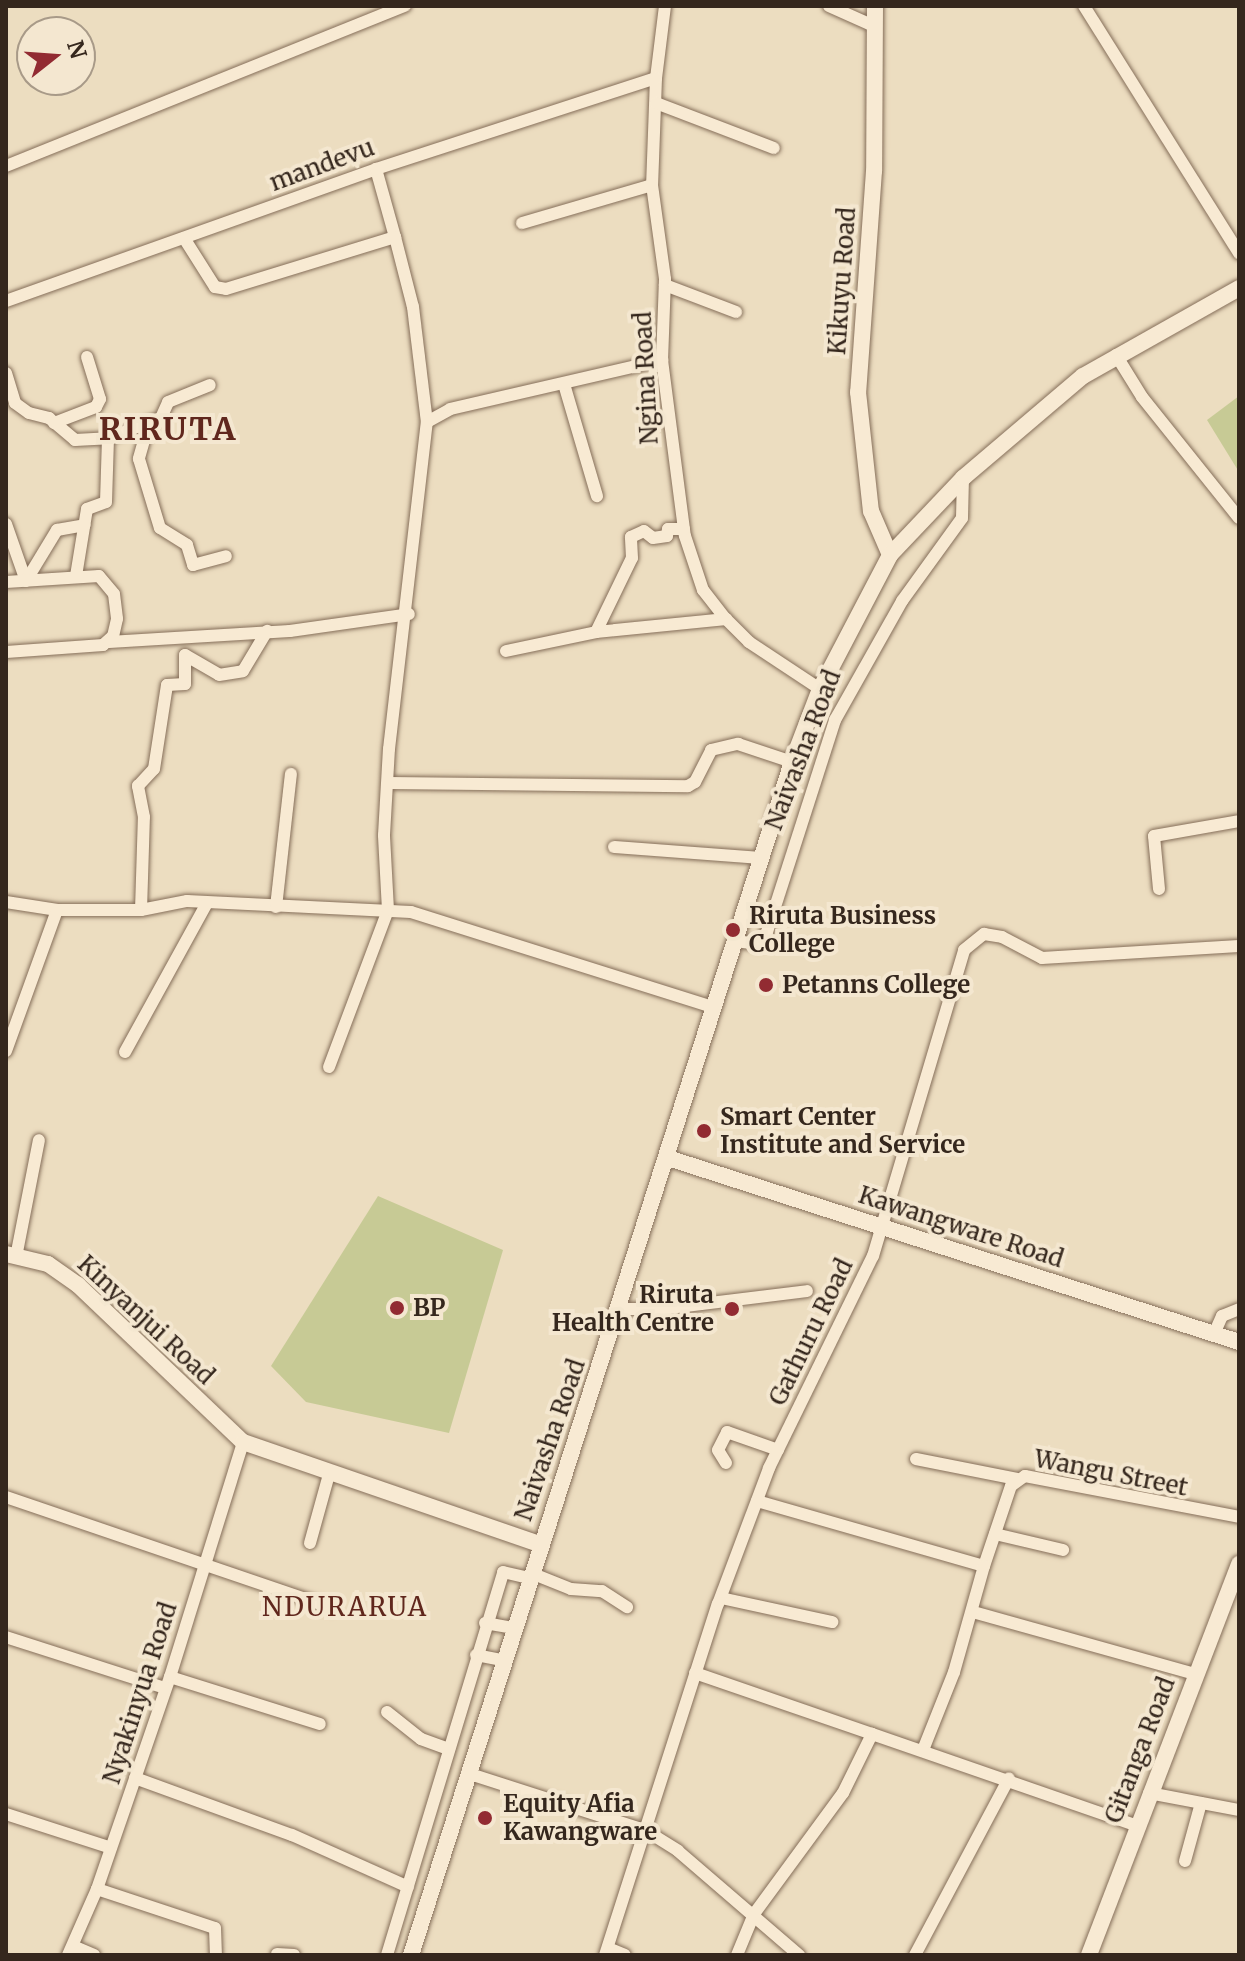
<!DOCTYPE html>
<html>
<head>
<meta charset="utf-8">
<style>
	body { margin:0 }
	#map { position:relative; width:1245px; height:1961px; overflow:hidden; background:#ecddc0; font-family:Merriweather,serif }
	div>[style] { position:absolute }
	.green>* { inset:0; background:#c7ca95 }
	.roads { filter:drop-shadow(0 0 2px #856e59) drop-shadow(0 0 2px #856e59) }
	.street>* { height:12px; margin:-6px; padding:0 6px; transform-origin:6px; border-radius:6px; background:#f8ead3 }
	.secondary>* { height:16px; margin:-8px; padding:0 8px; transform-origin:8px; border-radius:8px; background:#f8ead3 }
	.dots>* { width:22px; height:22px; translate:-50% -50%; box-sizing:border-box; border:4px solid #f4e7d0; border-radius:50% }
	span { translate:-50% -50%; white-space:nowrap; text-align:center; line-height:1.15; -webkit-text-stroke:8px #f4e7d0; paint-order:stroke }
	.street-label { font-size:24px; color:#35271d }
	.poi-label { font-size:24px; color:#35271d; font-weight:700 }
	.left { translate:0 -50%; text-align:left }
	.right { translate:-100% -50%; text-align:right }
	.neighbourhood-label { font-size:26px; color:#60271d; letter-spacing:2px }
	.district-label { font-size:32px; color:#60271d; font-weight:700; letter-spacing:2px }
	.frame { position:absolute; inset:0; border:8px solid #35271d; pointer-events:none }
	.north { position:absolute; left:16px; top:16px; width:80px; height:80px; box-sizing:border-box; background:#f4e7d0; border:2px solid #a89a88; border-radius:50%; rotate:73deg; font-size:22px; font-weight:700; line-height:32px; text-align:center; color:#35271d }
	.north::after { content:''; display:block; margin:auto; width:28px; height:36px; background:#922b32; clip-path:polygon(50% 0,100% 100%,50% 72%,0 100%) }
</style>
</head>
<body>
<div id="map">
	<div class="green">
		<i style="clip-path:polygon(1239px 396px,1239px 472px,1207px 420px)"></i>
		<i style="clip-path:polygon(378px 1196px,503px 1250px,449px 1433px,306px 1402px,271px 1366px)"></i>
	</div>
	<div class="roads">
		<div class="street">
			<i style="left:665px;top:6px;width:73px;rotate:97.1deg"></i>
			<i style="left:656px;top:78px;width:107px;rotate:92.1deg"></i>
			<i style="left:652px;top:185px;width:95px;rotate:82.1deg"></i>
			<i style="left:665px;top:279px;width:81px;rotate:92.1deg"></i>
			<i style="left:662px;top:360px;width:177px;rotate:82.6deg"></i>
			<i style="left:685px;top:536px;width:57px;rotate:71.6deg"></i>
			<i style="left:703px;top:590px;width:37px;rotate:52deg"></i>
			<i style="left:726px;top:619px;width:33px;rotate:45deg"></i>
			<i style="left:749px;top:642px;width:85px;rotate:33.5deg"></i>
			<i style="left:829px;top:6px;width:49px;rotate:24deg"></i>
			<i style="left:1084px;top:6px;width:292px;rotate:57.9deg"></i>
			<i style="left:656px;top:103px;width:126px;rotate:20.9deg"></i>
			<i style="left:6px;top:166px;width:430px;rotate:-21.9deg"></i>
			<i style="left:376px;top:169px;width:71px;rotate:74.4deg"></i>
			<i style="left:522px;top:223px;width:135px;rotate:-16.3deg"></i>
			<i style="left:184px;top:238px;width:58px;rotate:57.7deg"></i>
			<i style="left:215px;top:287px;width:11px;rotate:10deg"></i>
			<i style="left:226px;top:289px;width:177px;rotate:-17.1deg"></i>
			<i style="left:395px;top:237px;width:72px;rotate:75.6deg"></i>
			<i style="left:413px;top:307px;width:116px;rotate:83.1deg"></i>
			<i style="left:665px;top:285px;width:76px;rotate:20.8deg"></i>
			<i style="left:6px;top:301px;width:393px;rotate:-19.6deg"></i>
			<i style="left:376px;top:169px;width:294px;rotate:-18deg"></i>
			<i style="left:1116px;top:355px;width:49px;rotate:58.2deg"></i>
			<i style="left:1142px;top:397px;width:155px;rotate:51.3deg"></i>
			<i style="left:6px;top:373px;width:31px;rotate:73deg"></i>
			<i style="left:15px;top:403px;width:17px;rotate:36deg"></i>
			<i style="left:29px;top:413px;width:21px;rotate:14deg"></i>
			<i style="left:49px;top:418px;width:34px;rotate:40deg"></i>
			<i style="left:75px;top:440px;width:33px;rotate:-3deg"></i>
			<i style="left:564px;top:384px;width:117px;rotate:73.6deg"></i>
			<i style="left:54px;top:423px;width:45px;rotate:-20.9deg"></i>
			<i style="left:96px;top:407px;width:9px;rotate:-63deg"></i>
			<i style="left:100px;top:399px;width:44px;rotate:-107.2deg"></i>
			<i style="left:149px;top:423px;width:37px;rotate:106deg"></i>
			<i style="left:139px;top:459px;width:72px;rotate:73.1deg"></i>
			<i style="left:160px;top:528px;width:32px;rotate:32deg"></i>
			<i style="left:187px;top:545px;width:21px;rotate:73deg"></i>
			<i style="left:193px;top:565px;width:34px;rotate:-15deg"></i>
			<i style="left:6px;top:524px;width:60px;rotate:70.7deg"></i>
			<i style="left:76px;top:576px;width:68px;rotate:-80.7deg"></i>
			<i style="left:87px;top:509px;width:20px;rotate:-20deg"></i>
			<i style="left:106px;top:502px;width:64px;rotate:-88.2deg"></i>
			<i style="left:108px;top:438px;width:57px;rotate:-20.7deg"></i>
			<i style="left:161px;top:418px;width:17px;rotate:-66deg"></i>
			<i style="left:168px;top:402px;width:45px;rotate:-22deg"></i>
			<i style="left:26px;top:581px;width:60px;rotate:-58.7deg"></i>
			<i style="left:57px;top:530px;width:28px;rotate:-10deg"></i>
			<i style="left:6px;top:582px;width:93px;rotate:-3.7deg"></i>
			<i style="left:99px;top:576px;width:23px;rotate:50deg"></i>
			<i style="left:114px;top:594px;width:25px;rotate:83deg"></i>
			<i style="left:117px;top:619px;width:17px;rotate:103deg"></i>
			<i style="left:113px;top:636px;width:13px;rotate:138deg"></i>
			<i style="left:103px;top:645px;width:97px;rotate:175.9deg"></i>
			<i style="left:596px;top:632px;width:82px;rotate:-64.1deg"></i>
			<i style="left:632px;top:558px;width:21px;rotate:-93deg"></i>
			<i style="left:631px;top:537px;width:14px;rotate:-25deg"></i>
			<i style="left:644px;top:531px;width:11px;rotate:38deg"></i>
			<i style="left:653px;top:538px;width:14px;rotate:-8deg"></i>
			<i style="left:667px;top:536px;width:7px;rotate:-82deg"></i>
			<i style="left:668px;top:529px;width:16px"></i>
			<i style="left:109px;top:642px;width:181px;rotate:-3.5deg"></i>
			<i style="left:290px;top:631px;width:120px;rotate:-8.1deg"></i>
			<i style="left:506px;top:651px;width:92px;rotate:-11.9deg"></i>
			<i style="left:596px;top:632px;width:131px;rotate:-5.7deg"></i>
			<i style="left:389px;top:783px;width:299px;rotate:0.6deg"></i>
			<i style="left:688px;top:786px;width:8px;rotate:-30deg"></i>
			<i style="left:695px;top:782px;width:36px;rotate:-63deg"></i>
			<i style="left:711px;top:750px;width:28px;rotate:-13deg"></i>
			<i style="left:738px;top:744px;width:57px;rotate:18.4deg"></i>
			<i style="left:614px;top:847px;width:148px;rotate:4.3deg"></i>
			<i style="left:1159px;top:889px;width:53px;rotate:-95.4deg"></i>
			<i style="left:1154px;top:836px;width:86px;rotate:-10deg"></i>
			<i style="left:6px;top:902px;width:52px;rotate:8.9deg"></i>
			<i style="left:57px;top:910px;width:84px"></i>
			<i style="left:141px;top:910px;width:47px;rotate:-11.1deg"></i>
			<i style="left:187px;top:901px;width:224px;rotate:2.8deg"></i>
			<i style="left:411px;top:912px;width:317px;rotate:17.5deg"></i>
			<i style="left:276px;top:907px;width:134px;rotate:-83.6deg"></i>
			<i style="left:141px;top:910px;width:93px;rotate:-88.2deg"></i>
			<i style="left:144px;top:817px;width:32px;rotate:-101deg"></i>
			<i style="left:138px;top:786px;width:23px;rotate:-47deg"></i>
			<i style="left:154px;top:769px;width:85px;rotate:-81.2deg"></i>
			<i style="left:167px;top:685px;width:18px;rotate:-3deg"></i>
			<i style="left:185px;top:684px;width:29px;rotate:-90deg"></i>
			<i style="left:185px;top:655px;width:39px;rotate:30deg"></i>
			<i style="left:219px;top:675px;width:24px;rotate:-9deg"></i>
			<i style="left:243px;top:671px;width:47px;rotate:-59deg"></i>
			<i style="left:735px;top:941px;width:24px;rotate:7deg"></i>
			<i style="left:759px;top:944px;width:14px;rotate:-56deg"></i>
			<i style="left:767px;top:932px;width:223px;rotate:-72.2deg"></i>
			<i style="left:835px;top:720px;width:137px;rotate:-60.6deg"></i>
			<i style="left:902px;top:601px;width:102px;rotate:-54.1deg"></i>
			<i style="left:962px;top:518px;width:40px;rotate:-88.6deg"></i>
			<i style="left:6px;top:1051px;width:150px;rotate:-70.1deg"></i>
			<i style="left:125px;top:1052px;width:170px;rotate:-61.2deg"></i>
			<i style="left:329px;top:1067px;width:168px;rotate:-69.4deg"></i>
			<i style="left:388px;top:910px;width:75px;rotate:-93.1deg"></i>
			<i style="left:384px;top:835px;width:86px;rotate:-86.7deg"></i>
			<i style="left:389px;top:749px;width:329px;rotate:-83.4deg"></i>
			<i style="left:427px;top:422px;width:26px;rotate:-29deg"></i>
			<i style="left:450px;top:409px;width:218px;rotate:-13deg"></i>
			<i style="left:16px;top:1257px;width:119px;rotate:-78.9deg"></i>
			<i style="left:620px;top:1309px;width:41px"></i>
			<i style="left:661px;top:1309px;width:147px;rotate:-7deg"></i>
			<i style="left:1214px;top:1334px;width:20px;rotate:-66deg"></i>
			<i style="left:1222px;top:1316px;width:18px;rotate:-22deg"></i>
			<i style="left:916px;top:1459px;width:103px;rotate:11.2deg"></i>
			<i style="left:726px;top:1463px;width:15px;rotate:-122deg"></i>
			<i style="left:718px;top:1450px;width:20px;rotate:-63deg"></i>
			<i style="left:727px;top:1432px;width:54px;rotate:19.4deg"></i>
			<i style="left:6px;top:1497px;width:344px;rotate:18.8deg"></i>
			<i style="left:757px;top:1501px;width:236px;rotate:16deg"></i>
			<i style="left:984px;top:1566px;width:84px;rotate:-71.4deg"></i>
			<i style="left:1011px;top:1486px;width:17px;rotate:-36deg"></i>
			<i style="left:1025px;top:1476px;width:218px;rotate:10.8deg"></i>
			<i style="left:995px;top:1534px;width:70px;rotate:13.2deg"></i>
			<i style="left:310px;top:1543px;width:75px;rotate:-74.5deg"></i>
			<i style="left:531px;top:1573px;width:43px;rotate:21.8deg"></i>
			<i style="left:571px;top:1589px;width:31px;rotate:4deg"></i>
			<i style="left:602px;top:1591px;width:30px;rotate:33deg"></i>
			<i style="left:721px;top:1598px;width:114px;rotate:12.2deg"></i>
			<i style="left:973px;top:1612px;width:230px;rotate:15.6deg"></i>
			<i style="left:485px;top:1623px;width:28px;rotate:10deg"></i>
			<i style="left:6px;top:1637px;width:167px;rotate:17.8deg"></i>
			<i style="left:476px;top:1655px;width:26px;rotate:11deg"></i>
			<i style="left:695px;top:1673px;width:187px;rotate:19deg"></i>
			<i style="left:170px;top:1677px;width:157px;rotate:17.4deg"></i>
			<i style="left:387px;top:1712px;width:43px;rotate:38.5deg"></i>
			<i style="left:421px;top:1739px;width:30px;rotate:20deg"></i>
			<i style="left:923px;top:1750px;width:84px;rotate:-68.3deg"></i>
			<i style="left:954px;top:1672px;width:110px;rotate:-74.2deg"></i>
			<i style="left:467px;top:1773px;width:187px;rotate:17.8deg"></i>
			<i style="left:645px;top:1830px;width:39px;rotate:32deg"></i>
			<i style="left:678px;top:1851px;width:160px;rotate:40.7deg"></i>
			<i style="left:135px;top:1778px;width:167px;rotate:20deg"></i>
			<i style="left:292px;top:1835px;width:127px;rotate:24.1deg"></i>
			<i style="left:1149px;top:1793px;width:92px;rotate:10.7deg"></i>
			<i style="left:6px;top:1814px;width:110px;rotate:17.9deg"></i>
			<i style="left:1185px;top:1861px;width:60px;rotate:-74.6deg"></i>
			<i style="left:97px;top:1889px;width:124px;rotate:18.3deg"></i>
			<i style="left:215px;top:1928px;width:27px;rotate:88deg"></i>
			<i style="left:73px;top:1946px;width:23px;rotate:23deg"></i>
			<i style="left:608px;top:1948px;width:18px;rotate:22deg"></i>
			<i style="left:277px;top:1954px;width:17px;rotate:3deg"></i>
			<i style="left:68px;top:1955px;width:72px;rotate:-66.3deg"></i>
			<i style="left:97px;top:1889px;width:224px;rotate:-71deg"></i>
			<i style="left:170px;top:1677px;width:246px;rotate:-72.7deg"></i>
			<i style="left:387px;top:1955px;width:400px;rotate:-73.1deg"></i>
			<i style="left:503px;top:1572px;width:27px;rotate:13deg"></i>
			<i style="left:605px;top:1955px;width:369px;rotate:-72.2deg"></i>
			<i style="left:718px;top:1604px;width:145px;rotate:-69.4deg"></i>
			<i style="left:769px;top:1468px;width:236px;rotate:-63.9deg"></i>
			<i style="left:873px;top:1256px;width:319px;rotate:-73.4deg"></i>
			<i style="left:964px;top:950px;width:26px;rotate:-39deg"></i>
			<i style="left:984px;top:934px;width:18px;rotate:9deg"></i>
			<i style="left:1002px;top:937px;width:45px;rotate:27.7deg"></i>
			<i style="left:1042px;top:958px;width:197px;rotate:-3.5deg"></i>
			<i style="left:737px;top:1955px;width:44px;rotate:-67.5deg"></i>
			<i style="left:754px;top:1914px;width:150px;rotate:-53.7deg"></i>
			<i style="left:843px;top:1793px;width:66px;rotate:-63.8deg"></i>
			<i style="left:872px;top:1734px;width:281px;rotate:19.1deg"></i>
			<i style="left:915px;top:1955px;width:200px;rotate:-62deg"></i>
		</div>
		<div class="secondary">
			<i style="left:875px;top:6px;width:165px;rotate:90.3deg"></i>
			<i style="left:874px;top:171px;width:222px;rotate:94.1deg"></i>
			<i style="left:858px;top:392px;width:120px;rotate:83.8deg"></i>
			<i style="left:871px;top:511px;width:48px;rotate:66.6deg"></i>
			<i style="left:668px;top:1158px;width:600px;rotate:17.86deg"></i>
			<i style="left:6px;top:1254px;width:43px;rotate:13.4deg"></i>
			<i style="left:48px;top:1264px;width:37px;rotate:35deg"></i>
			<i style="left:78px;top:1285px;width:228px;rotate:43.6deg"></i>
			<i style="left:243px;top:1442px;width:314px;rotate:19deg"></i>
			<i style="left:411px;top:1955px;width:1252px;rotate:-72.29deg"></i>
			<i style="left:792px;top:762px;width:78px;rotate:-69deg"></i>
			<i style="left:820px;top:689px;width:151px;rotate:-62.4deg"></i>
			<i style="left:890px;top:555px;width:106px;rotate:-46.5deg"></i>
			<i style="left:963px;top:478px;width:157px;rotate:-40.4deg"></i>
			<i style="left:1083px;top:376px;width:179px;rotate:-29.4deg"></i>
			<i style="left:1089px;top:1955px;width:419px;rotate:-69deg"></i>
		</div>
	</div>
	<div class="dots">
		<i style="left:733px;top:930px;background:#922b32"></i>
		<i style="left:766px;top:985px;background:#922b32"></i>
		<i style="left:704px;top:1131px;background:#922b32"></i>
		<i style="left:397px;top:1308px;background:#922b32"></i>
		<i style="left:732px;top:1309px;background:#922b32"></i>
		<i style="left:485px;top:1818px;background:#922b32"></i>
	</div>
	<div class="street-label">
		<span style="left:322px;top:165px;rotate:-20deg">mandevu</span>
		<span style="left:842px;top:281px;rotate:-86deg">Kikuyu Road</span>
		<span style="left:646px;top:378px;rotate:-93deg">Ngina Road</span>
		<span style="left:803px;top:750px;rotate:-69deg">Naivasha Road</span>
		<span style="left:961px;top:1227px;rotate:18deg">Kawangware Road</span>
		<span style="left:146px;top:1320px;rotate:43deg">Kinyanjui Road</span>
		<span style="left:811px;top:1332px;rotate:-64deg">Gathuru Road</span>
		<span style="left:550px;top:1440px;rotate:-71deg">Naivasha Road</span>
		<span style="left:1111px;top:1473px;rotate:11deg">Wangu Street</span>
		<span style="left:140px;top:1693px;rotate:-72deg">Nyakinyua Road</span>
		<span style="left:1140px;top:1750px;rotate:-69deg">Gitanga Road</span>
	</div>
	<div class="poi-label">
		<span class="left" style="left:749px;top:930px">Riruta Business<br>College</span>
		<span class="left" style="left:782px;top:985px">Petanns College</span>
		<span class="left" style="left:720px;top:1131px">Smart Center<br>Institute and Service</span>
		<span class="right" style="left:714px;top:1309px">Riruta<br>Health Centre</span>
		<span class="left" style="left:413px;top:1308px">BP</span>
		<span class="left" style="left:503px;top:1818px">Equity Afia<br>Kawangware</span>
	</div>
	<div class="neighbourhood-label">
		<span style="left:345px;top:1607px">NDURARUA</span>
	</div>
	<div class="district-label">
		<span style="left:168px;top:429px">RIRUTA</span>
	</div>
	<div class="frame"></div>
	<div class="north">N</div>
</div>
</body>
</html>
